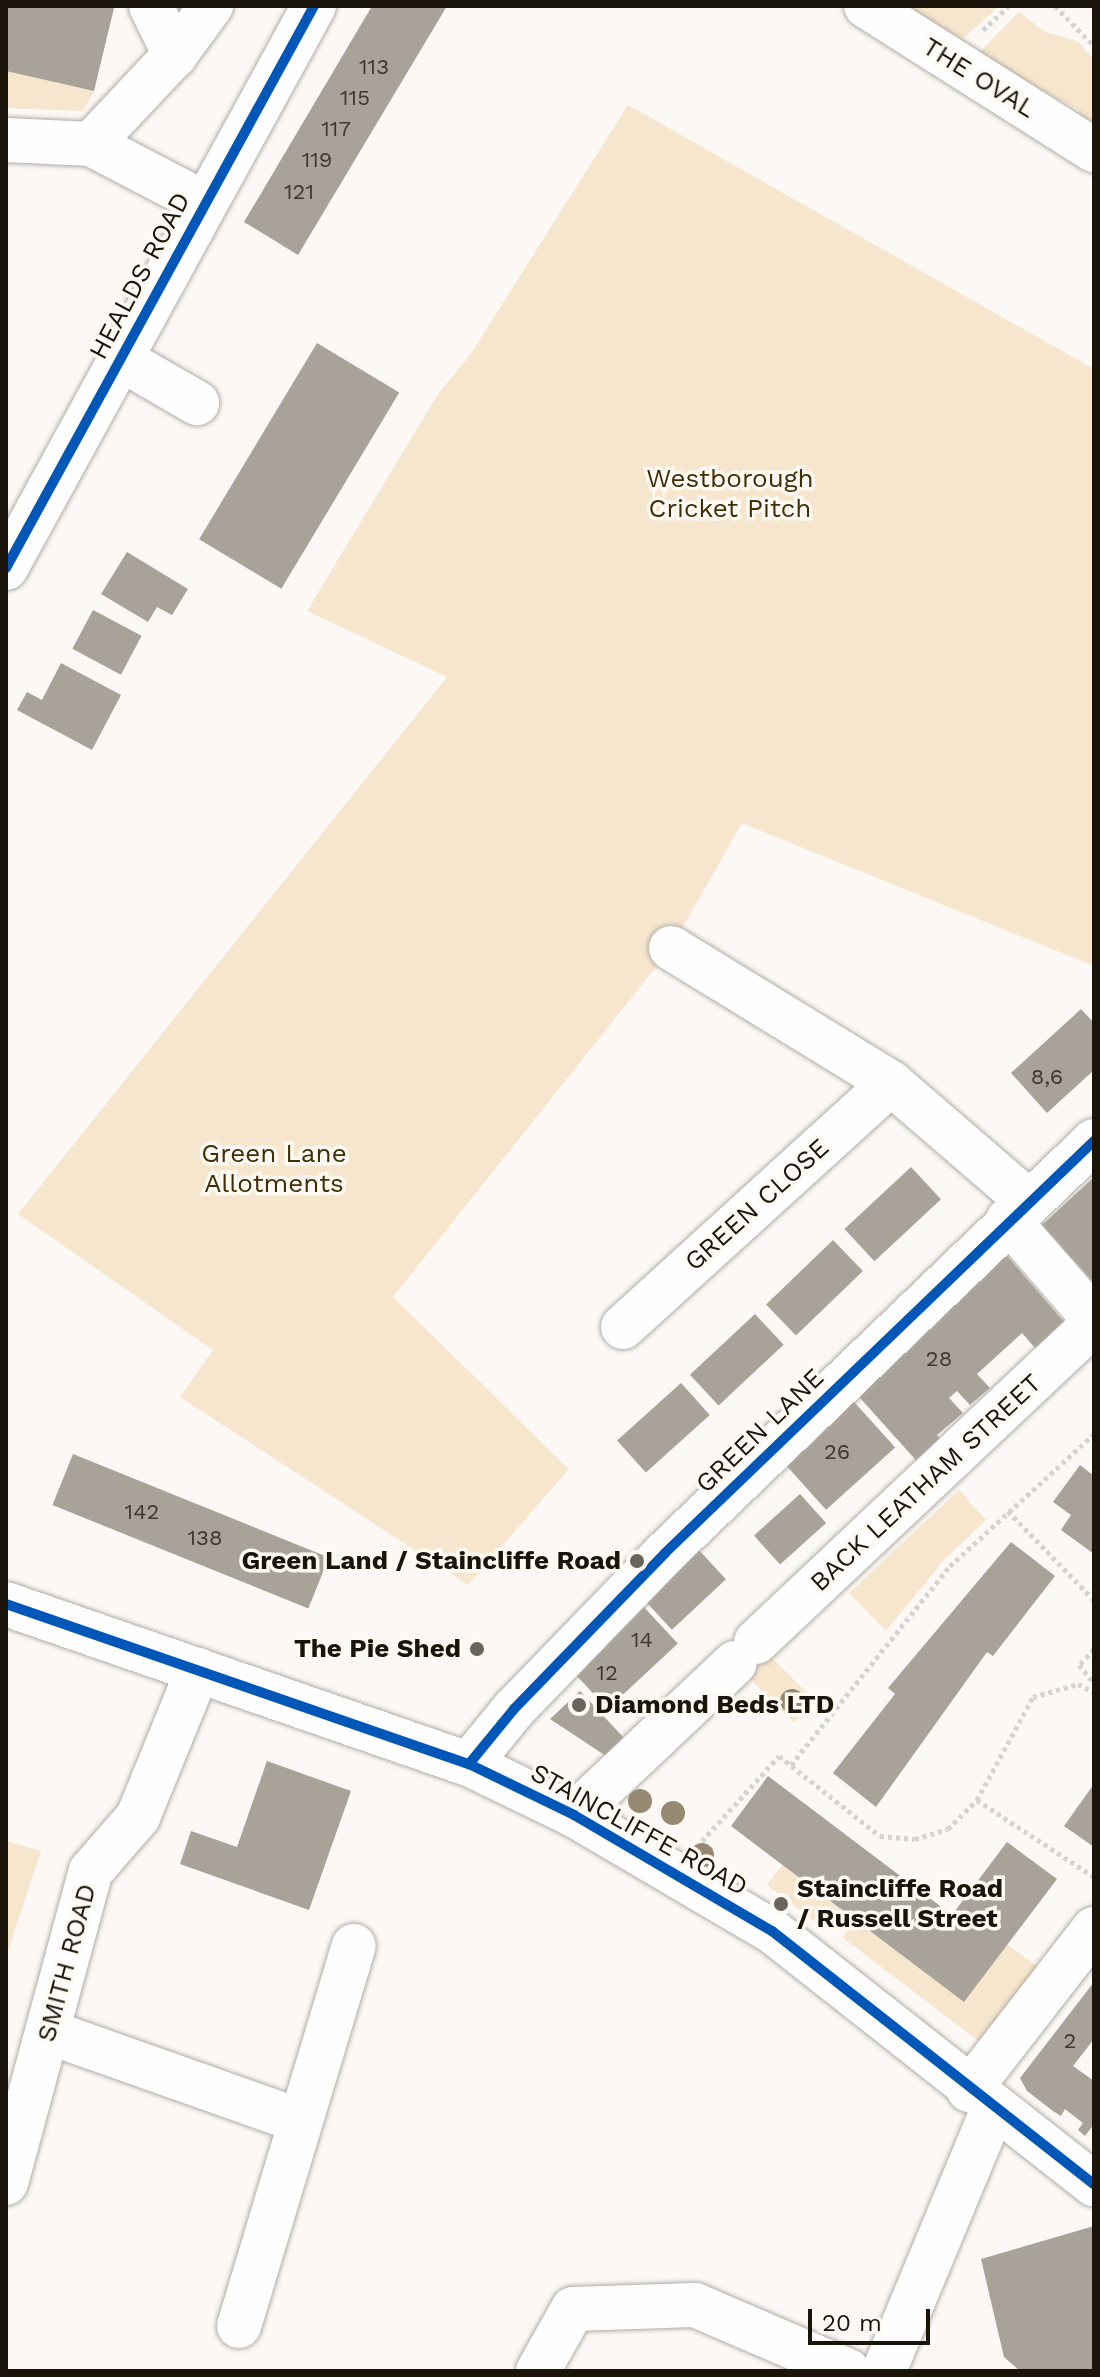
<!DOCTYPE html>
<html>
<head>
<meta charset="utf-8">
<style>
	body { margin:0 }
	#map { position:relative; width:1100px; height:2377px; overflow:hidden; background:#fbf8f5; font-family:"Work Sans",sans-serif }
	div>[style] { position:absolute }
	.green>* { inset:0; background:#f6e6cd; transform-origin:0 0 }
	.building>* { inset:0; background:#a8a298; transform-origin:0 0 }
	.path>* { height:5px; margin-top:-2.5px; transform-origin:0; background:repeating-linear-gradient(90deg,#d4d3d1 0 4px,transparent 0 8px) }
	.roads { filter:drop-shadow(0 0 2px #b1aca5) drop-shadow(0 0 2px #b1aca5) }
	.minor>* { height:44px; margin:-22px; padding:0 22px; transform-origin:22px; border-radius:22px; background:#fefefe }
	.cycleway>* { height:10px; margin:-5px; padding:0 5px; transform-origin:5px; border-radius:5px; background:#0057b8 }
	.trees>* { width:24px; height:24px; margin:-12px; border-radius:50%; background:#958971 }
	.dots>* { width:22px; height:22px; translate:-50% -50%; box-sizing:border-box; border:4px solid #fdf9f3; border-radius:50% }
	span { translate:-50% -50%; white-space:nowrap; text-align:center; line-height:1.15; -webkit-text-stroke:7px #fdf9f3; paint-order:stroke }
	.number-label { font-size:22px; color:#3e382e }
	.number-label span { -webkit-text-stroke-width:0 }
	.street-label { font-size:26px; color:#1b140a }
	.park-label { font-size:26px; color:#422e05 }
	.poi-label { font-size:26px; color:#1b140a; font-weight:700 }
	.right { translate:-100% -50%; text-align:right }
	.left { translate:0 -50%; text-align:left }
	.frame { position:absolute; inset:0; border:8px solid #1b140a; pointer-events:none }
	.scale { position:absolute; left:808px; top:2309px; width:122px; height:36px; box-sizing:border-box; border:4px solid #1b140a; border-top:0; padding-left:10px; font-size:24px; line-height:28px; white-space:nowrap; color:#1b140a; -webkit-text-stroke:6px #fdf9f3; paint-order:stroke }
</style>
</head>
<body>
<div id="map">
	<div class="green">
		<i style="clip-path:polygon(893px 6px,999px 6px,957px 44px)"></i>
		<i style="clip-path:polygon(1019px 12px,1045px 32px,1077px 41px,1094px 59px,1094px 128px,1079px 121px,1079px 110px,976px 56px)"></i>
		<i style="clip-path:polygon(6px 71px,94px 91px,83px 111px,6px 108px)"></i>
		<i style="clip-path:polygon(628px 105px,1094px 369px,1094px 966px,742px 823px,671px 948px,393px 1297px,569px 1469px,468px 1585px,180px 1397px,213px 1350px,18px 1214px,447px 677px,307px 611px,438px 394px,470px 355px)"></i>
		<i style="clip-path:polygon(959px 1490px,986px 1520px,943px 1561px,886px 1631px,849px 1593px)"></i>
		<i style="left:756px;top:1642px;width:84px;height:30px;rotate:45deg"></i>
		<i style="clip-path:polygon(6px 1841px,41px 1851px,6px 1957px)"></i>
		<i style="left:782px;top:1865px;width:73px;height:25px;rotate:37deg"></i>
		<i style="clip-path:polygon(857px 1921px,963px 2001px,1007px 1944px,1046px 1973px,989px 2049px,842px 1937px)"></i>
	</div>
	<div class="building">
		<i style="clip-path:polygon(6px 6px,114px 8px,94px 91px,6px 71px)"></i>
		<i style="clip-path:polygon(372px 6px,447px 6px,298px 255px,244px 222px)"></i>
		<i style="left:317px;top:343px;width:96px;height:229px;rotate:31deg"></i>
		<i style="clip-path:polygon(127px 552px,188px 589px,172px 615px,157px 607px,148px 622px,101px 594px)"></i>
		<i style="left:93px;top:610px;width:55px;height:44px;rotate:28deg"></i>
		<i style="clip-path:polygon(61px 663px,121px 695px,92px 750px,17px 710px,27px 692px,42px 700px)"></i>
		<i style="clip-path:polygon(1081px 1009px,1094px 1023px,1094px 1070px,1047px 1113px,1011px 1073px)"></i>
		<i style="left:911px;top:1167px;width:44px;height:91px;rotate:47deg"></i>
		<i style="clip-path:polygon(1094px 1177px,1094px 1283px,1042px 1225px)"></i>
		<i style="left:833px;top:1240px;width:43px;height:93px;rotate:46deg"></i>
		<i style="clip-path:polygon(1003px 1251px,1078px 1338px,1050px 1365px,1022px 1333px,977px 1374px,990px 1388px,970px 1405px,957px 1391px,949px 1398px,963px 1413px,937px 1435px,954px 1455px,931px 1477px,852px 1389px)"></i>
		<i style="left:755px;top:1314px;width:42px;height:89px;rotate:47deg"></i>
		<i style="left:681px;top:1383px;width:43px;height:86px;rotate:48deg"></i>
		<i style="left:847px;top:1394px;width:72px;height:93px;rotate:48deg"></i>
		<i style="left:73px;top:1454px;width:276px;height:55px;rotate:22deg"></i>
		<i style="clip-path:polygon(1080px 1465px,1094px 1476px,1094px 1554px,1061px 1530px,1071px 1515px,1053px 1502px)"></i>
		<i style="left:800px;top:1494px;width:39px;height:62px;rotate:48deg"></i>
		<i style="clip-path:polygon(1011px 1542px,1055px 1576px,993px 1656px,987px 1652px,876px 1807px,833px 1773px,895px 1694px,888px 1688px)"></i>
		<i style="left:696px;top:1547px;width:44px;height:74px;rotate:47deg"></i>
		<i style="left:641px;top:1604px;width:54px;height:96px;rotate:47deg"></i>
		<i style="clip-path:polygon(580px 1691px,639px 1754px,624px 1768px,550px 1719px)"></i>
		<i style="clip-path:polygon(267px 1761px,351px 1791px,309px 1910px,180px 1864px,191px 1831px,237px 1847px)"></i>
		<i style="clip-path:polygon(768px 1776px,952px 1915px,1007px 1842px,1057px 1879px,964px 2002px,731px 1826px)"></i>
		<i style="clip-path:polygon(1094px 1784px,1094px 1847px,1064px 1826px)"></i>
		<i style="clip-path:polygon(1094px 1982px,1094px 2039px,1073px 2066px,1094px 2081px,1094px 2124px,1085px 2136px,1078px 2130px,1083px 2123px,1065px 2109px,1061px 2116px,1053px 2111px,1027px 2091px,1020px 2078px)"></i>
		<i style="clip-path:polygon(1094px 2226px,1094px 2371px,1020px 2371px,1004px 2357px,981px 2259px)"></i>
	</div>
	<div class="path">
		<i style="left:1055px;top:6px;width:56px;rotate:45.7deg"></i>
		<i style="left:983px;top:30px;width:35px;rotate:-43deg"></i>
		<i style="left:1008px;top:1511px;width:124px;rotate:46deg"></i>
		<i style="left:1094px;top:1649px;width:22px;rotate:133deg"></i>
		<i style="left:1079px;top:1665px;width:23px;rotate:50deg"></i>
		<i style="left:791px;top:1765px;width:255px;rotate:-51.4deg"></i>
		<i style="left:950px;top:1566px;width:195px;rotate:-42.5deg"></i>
		<i style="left:977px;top:1800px;width:117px;rotate:-61.5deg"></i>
		<i style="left:1033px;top:1697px;width:47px;rotate:-16.1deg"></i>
		<i style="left:1078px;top:1684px;width:18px;rotate:27deg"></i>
		<i style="left:702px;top:1841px;width:115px;rotate:-47.8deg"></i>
		<i style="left:779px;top:1756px;width:129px;rotate:38.4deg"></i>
		<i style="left:880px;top:1836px;width:35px;rotate:5deg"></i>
		<i style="left:915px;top:1839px;width:34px;rotate:-17deg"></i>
		<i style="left:948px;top:1829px;width:41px;rotate:-45deg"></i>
		<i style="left:977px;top:1800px;width:140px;rotate:33.3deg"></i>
	</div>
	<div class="roads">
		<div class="minor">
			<i style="left:151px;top:6px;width:55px;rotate:63.9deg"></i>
			<i style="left:866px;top:6px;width:270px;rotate:32.3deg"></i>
			<i style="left:6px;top:140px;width:85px;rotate:2.7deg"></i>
			<i style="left:91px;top:144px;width:127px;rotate:27.6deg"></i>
			<i style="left:91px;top:144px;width:122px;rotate:-46.7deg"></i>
			<i style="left:175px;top:55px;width:61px;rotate:-53.7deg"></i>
			<i style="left:121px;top:359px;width:88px;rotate:30.1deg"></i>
			<i style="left:6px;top:568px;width:641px;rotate:-61.28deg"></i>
			<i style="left:671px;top:948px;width:258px;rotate:31.5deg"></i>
			<i style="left:891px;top:1083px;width:182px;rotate:40.8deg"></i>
			<i style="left:1008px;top:1220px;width:131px;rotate:49deg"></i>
			<i style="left:623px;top:1327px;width:362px;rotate:-42.3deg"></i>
			<i style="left:6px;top:1604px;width:490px;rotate:19.1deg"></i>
			<i style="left:469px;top:1764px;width:117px;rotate:25.9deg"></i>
			<i style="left:574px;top:1815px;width:229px;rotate:30.4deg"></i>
			<i style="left:772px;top:1931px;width:410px;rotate:38.2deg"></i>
			<i style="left:756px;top:1642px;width:465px;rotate:-43.3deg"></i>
			<i style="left:469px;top:1764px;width:71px;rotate:-50.7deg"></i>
			<i style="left:514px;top:1709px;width:217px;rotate:-45.9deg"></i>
			<i style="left:665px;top:1553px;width:595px;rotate:-43.84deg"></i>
			<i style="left:574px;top:1815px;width:221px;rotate:-43.4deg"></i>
			<i style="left:49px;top:2032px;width:264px;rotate:19.5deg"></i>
			<i style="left:969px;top:2090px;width:204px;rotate:-52.2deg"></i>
			<i style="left:6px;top:2183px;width:323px;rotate:-74.8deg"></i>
			<i style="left:91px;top:1871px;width:72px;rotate:-49deg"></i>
			<i style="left:138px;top:1817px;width:159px;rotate:-67.8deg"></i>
			<i style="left:239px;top:2326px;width:397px;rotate:-73.2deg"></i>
			<i style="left:538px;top:2371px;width:71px;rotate:-60.6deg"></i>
			<i style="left:573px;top:2309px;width:122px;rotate:-1.9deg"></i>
			<i style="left:695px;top:2305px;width:167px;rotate:23.3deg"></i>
			<i style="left:884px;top:2371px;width:284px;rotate:-67.4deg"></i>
		</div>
	</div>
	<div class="cycleway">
		<i style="left:6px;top:568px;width:641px;rotate:-61.28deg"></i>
		<i style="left:6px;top:1604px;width:490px;rotate:19.1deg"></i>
		<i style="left:469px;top:1764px;width:117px;rotate:25.9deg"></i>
		<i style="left:574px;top:1815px;width:229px;rotate:30.4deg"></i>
		<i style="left:772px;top:1931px;width:410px;rotate:38.2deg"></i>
		<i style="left:469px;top:1764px;width:71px;rotate:-50.7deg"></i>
		<i style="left:514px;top:1709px;width:217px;rotate:-45.9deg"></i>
		<i style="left:665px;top:1553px;width:595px;rotate:-43.84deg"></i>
	</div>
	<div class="trees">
		<i style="left:792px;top:1701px"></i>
		<i style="left:640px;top:1801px"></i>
		<i style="left:673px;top:1813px"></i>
		<i style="left:702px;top:1855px"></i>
	</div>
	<div class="dots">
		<i style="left:637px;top:1561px;background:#69645c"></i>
		<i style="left:477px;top:1649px;background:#69645c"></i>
		<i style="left:579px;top:1705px;background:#69645c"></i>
		<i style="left:781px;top:1904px;background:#69645c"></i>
	</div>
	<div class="number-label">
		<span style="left:374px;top:67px">113</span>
		<span style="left:355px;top:98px">115</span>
		<span style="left:336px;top:129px">117</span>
		<span style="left:317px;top:160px">119</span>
		<span style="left:299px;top:192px">121</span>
		<span style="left:1047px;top:1077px">8,6</span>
		<span style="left:939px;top:1359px">28</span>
		<span style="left:837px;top:1452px">26</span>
		<span style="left:142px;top:1512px">142</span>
		<span style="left:205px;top:1538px">138</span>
		<span style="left:642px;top:1640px">14</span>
		<span style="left:607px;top:1673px">12</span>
		<span style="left:1070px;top:2041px">2</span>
	</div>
	<div class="street-label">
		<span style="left:979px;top:78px;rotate:32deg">THE OVAL</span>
		<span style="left:140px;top:276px;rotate:-62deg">HEALDS ROAD</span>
		<span style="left:757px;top:1205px;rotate:-42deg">GREEN CLOSE</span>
		<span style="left:760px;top:1431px;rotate:-44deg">GREEN LANE</span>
		<span style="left:926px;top:1483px;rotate:-43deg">BACK LEATHAM STREET</span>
		<span style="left:639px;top:1830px;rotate:29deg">STAINCLIFFE ROAD</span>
		<span style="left:67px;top:1963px;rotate:-75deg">SMITH ROAD</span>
	</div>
	<div class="park-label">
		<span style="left:730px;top:494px">Westborough<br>Cricket Pitch</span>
		<span style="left:274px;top:1169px">Green Lane<br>Allotments</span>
	</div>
	<div class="poi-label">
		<span class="right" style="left:621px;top:1561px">Green Land / Staincliffe Road</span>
		<span class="right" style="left:461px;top:1649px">The Pie Shed</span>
		<span class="left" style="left:595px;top:1705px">Diamond Beds LTD</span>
		<span class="left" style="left:797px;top:1904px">Staincliffe Road<br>/ Russell Street</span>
	</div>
	<div class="frame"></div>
	<div class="scale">20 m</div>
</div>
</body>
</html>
